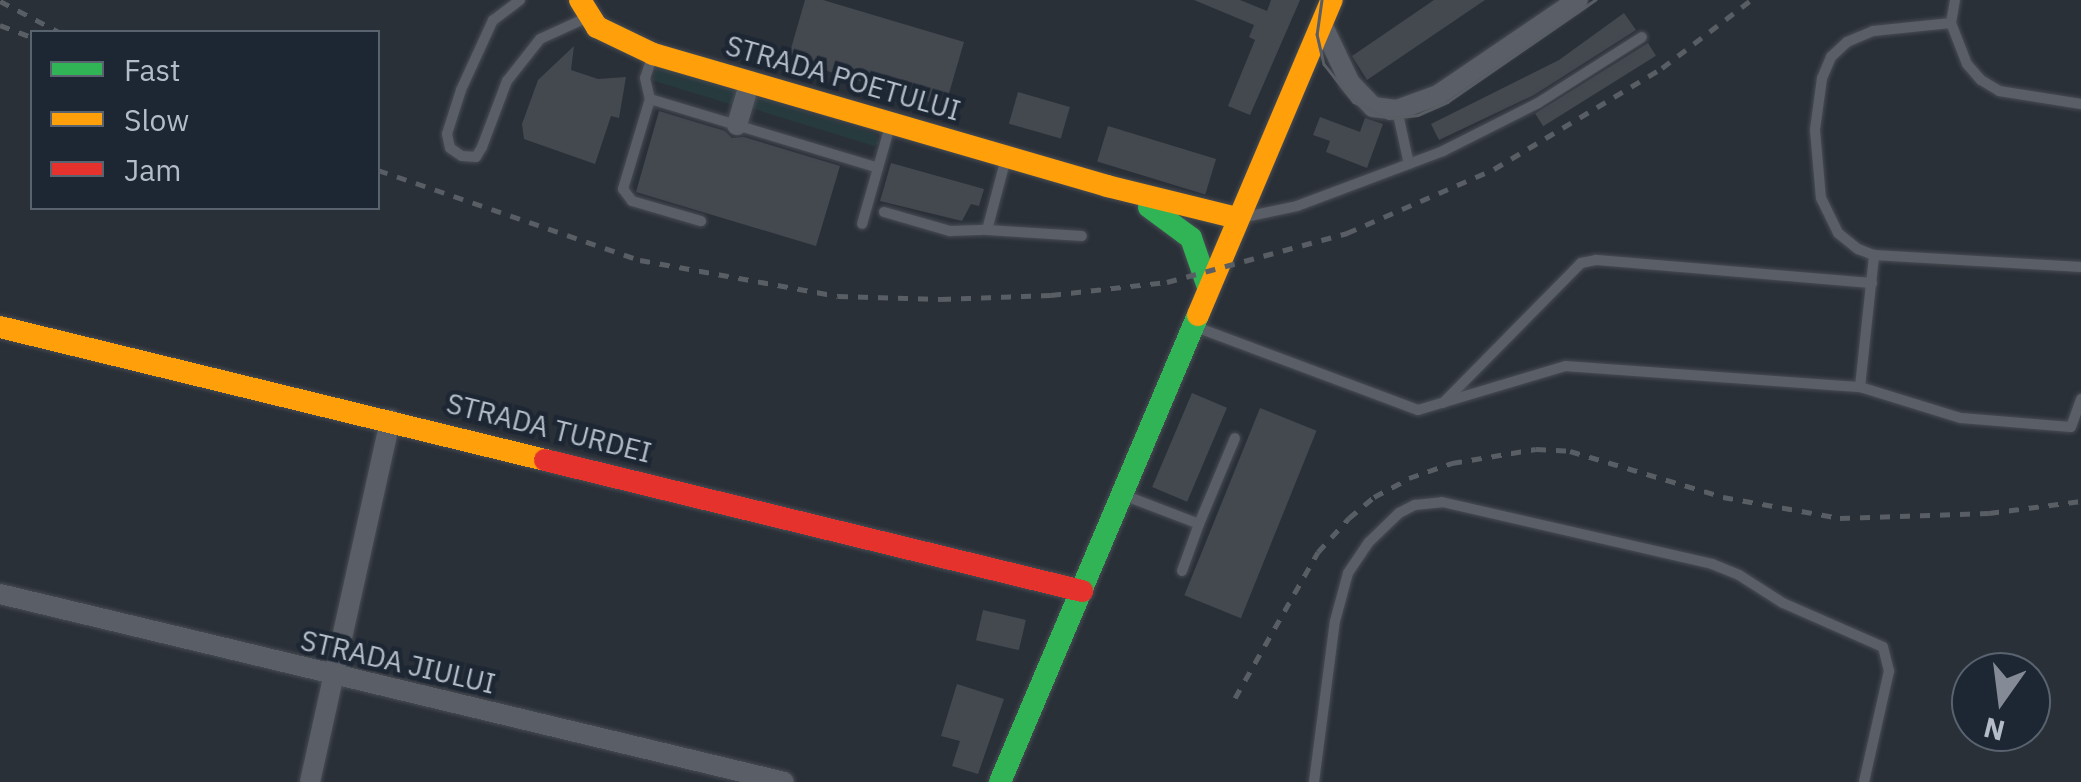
<!DOCTYPE html>
<html>
<head>
<meta charset="utf-8">
<style>
	body { margin:0 }
	#map { position:relative; width:2081px; height:782px; overflow:hidden; background:#2a3038; font-family:"IBM Plex Sans",sans-serif }
	div>[style] { position:absolute }
	.green>* { inset:0; background:#273a3e; transform-origin:0 0 }
	.building>* { inset:0; background:#444950; transform-origin:0 0 }
	.roads { filter:drop-shadow(0 0 2px #484c53) drop-shadow(0 0 2px #484c53) }
	.lane>* { height:10px; margin:-5px; padding:0 5px; transform-origin:5px; border-radius:5px; background:#5a5e66 }
	.street>* { height:20px; margin:-10px; padding:0 10px; transform-origin:10px; border-radius:10px; background:#5a5e66 }
	.fast>* { height:22px; margin:-11px; padding:0 11px; transform-origin:11px; border-radius:11px; background:#30b455 }
	.slow>* { height:22px; margin:-11px; padding:0 11px; transform-origin:11px; border-radius:11px; background:#ff9f0a }
	.jam>* { height:22px; margin:-11px; padding:0 11px; transform-origin:11px; border-radius:11px; background:#e5322d }
	.tram>* { height:2.5px; margin:-1.25px; padding:0 1.25px; transform-origin:1.25px; border-radius:1.25px; background:#595d64 }
	.rail>* { height:5px; margin-top:-2.5px; transform-origin:0; background:repeating-linear-gradient(90deg,#595d64 0 10px,transparent 0 20px) }
	span { translate:-50% -50%; white-space:nowrap; text-align:center; line-height:1.15; -webkit-text-stroke:9px #1d2633; paint-order:stroke }
	.street-label { font-size:28px; color:#b4bcc9 }
	.legend { position:absolute; left:30px; top:30px; width:350px; height:180px; box-sizing:border-box; background:#1d2633; border:2px solid #59626f; margin:0; padding:12px 18px; list-style:none; font-size:30px; color:#b4bcc9 }
	.legend li { display:flex; align-items:center; gap:20px; height:50px }
	.legend b { width:50px; border:2px solid #59626f }
	.north { position:absolute; left:1951px; top:652px; width:100px; height:100px; box-sizing:border-box; background:#1d2633; border:2px solid #59626f; border-radius:50%; rotate:194deg; font-size:28px; font-weight:700; line-height:40px; text-align:center; color:#b4bcc9 }
	.north::after { content:''; display:block; margin:auto; width:35px; height:45px; background:#848b96; clip-path:polygon(50% 0,100% 100%,50% 72%,0 100%) }
</style>
</head>
<body>
<div id="map">
	<div class="green">
		<i style="left:657px;top:67px;width:83px;height:14px;rotate:17deg"></i>
		<i style="clip-path:polygon(757px 97px,876px 134px,879px 143px,874px 146px,751px 108px,751px 99px)"></i>
	</div>
	<div class="building">
		<i style="clip-path:polygon(805px 0,823px 0,964px 42px,945px 107px,788px 59px)"></i>
		<i style="clip-path:polygon(1194px 0,1240px 0,1267px 11px,1271px 0,1300px 0,1250px 115px,1228px 106px,1255px 40px,1249px 37px,1254px 25px)"></i>
		<i style="clip-path:polygon(1434px 0,1485px 0,1367px 80px,1352px 56px)"></i>
		<i style="clip-path:polygon(1624px 13px,1636px 30px,1534px 95px,1439px 140px,1431px 124px,1559px 60px)"></i>
		<i style="left:1648px;top:43px;width:15px;height:133px;rotate:58deg"></i>
		<i style="clip-path:polygon(574px 46px,571px 70px,598px 79px,626px 77px,619px 118px,611px 116px,595px 164px,524px 139px,522px 124px,538px 80px)"></i>
		<i style="left:1018px;top:92px;width:54px;height:33px;rotate:16deg"></i>
		<i style="clip-path:polygon(659px 111px,725px 131px,732px 138px,744px 137px,840px 166px,816px 246px,636px 192px)"></i>
		<i style="clip-path:polygon(1320px 117px,1360px 132px,1365px 118px,1383px 124px,1367px 168px,1326px 152px,1330px 141px,1313px 135px)"></i>
		<i style="left:1108px;top:126px;width:113px;height:37px;rotate:17deg"></i>
		<i style="clip-path:polygon(891px 163px,984px 189px,979px 206px,971px 204px,962px 221px,880px 201px)"></i>
		<i style="left:1192px;top:393px;width:38px;height:102px;rotate:23deg"></i>
		<i style="left:1260px;top:408px;width:61px;height:202px;rotate:22deg"></i>
		<i style="left:983px;top:610px;width:44px;height:31px;rotate:13deg"></i>
		<i style="clip-path:polygon(957px 684px,1004px 699px,978px 774px,952px 766px,960px 741px,941px 736px)"></i>
	</div>
	<div class="roads">
		<div class="lane">
			<i style="left:520px;top:0;width:34px;rotate:143deg"></i>
			<i style="left:493px;top:20px;width:77px;rotate:114.6deg"></i>
			<i style="left:461px;top:90px;width:46px;rotate:107.7deg"></i>
			<i style="left:447px;top:134px;width:14px;rotate:78deg"></i>
			<i style="left:450px;top:148px;width:14px;rotate:34deg"></i>
			<i style="left:462px;top:156px;width:14px;rotate:4deg"></i>
			<i style="left:476px;top:157px;width:12px;rotate:-59deg"></i>
			<i style="left:482px;top:147px;width:71px;rotate:-69.3deg"></i>
			<i style="left:507px;top:81px;width:53px;rotate:-51.8deg"></i>
			<i style="left:540px;top:39px;width:53px;rotate:-24.6deg"></i>
			<i style="left:1955px;top:0;width:23px;rotate:100deg"></i>
			<i style="left:1951px;top:23px;width:44px;rotate:68.7deg"></i>
			<i style="left:1967px;top:64px;width:21px;rotate:49deg"></i>
			<i style="left:1981px;top:80px;width:21px;rotate:31deg"></i>
			<i style="left:1999px;top:91px;width:83px;rotate:9deg"></i>
			<i style="left:1951px;top:23px;width:78px;rotate:174.1deg"></i>
			<i style="left:1873px;top:31px;width:28px;rotate:157deg"></i>
			<i style="left:1847px;top:42px;width:22px;rotate:137deg"></i>
			<i style="left:1831px;top:57px;width:23px;rotate:113deg"></i>
			<i style="left:1822px;top:78px;width:52px;rotate:97.7deg"></i>
			<i style="left:1815px;top:130px;width:68px;rotate:85deg"></i>
			<i style="left:1821px;top:198px;width:39px;rotate:64deg"></i>
			<i style="left:1838px;top:233px;width:26px;rotate:39deg"></i>
			<i style="left:1858px;top:249px;width:17px;rotate:21deg"></i>
			<i style="left:1874px;top:255px;width:207px;rotate:3.3deg"></i>
			<i style="left:653px;top:54px;width:25px;rotate:108deg"></i>
			<i style="left:645px;top:78px;width:22px;rotate:77deg"></i>
			<i style="left:650px;top:99px;width:94px;rotate:106.7deg"></i>
			<i style="left:623px;top:189px;width:15px;rotate:53deg"></i>
			<i style="left:632px;top:201px;width:72px;rotate:16.2deg"></i>
			<i style="left:650px;top:99px;width:238px;rotate:16.8deg"></i>
			<i style="left:878px;top:168px;width:58px;rotate:105.9deg"></i>
			<i style="left:1397px;top:110px;width:55px;rotate:77.5deg"></i>
			<i style="left:878px;top:168px;width:44px;rotate:-74.1deg"></i>
			<i style="left:884px;top:212px;width:69px;rotate:16.1deg"></i>
			<i style="left:950px;top:231px;width:37px;rotate:-2deg"></i>
			<i style="left:987px;top:230px;width:74px;rotate:-75.2deg"></i>
			<i style="left:1245px;top:217px;width:53px;rotate:-11.9deg"></i>
			<i style="left:1297px;top:206px;width:156px;rotate:-20.6deg"></i>
			<i style="left:1443px;top:151px;width:106px;rotate:-26.8deg"></i>
			<i style="left:1538px;top:103px;width:123px;rotate:-32.4deg"></i>
			<i style="left:987px;top:230px;width:95px;rotate:3.6deg"></i>
			<i style="left:1196px;top:327px;width:237px;rotate:20.5deg"></i>
			<i style="left:1418px;top:410px;width:154px;rotate:-16.6deg"></i>
			<i style="left:1566px;top:366px;width:295px;rotate:4.1deg"></i>
			<i style="left:1860px;top:387px;width:106px;rotate:17.1deg"></i>
			<i style="left:1961px;top:418px;width:110px;rotate:4.7deg"></i>
			<i style="left:2071px;top:427px;width:30px;rotate:-70deg"></i>
			<i style="left:1860px;top:387px;width:133px;rotate:-83.9deg"></i>
			<i style="left:1443px;top:403px;width:197px;rotate:-45.4deg"></i>
			<i style="left:1581px;top:263px;width:15px;rotate:-11deg"></i>
			<i style="left:1596px;top:260px;width:277px;rotate:4.8deg"></i>
			<i style="left:1126px;top:496px;width:78px;rotate:21deg"></i>
			<i style="left:1199px;top:524px;width:93px;rotate:-67.3deg"></i>
			<i style="left:1182px;top:571px;width:50px;rotate:-70.1deg"></i>
			<i style="left:1314px;top:782px;width:162px;rotate:-82.6deg"></i>
			<i style="left:1335px;top:621px;width:50px;rotate:-74.8deg"></i>
			<i style="left:1348px;top:573px;width:37px;rotate:-56deg"></i>
			<i style="left:1369px;top:542px;width:42px;rotate:-44deg"></i>
			<i style="left:1399px;top:513px;width:18px;rotate:-27deg"></i>
			<i style="left:1415px;top:505px;width:27px;rotate:-6deg"></i>
			<i style="left:1442px;top:502px;width:277px;rotate:12.9deg"></i>
			<i style="left:1712px;top:564px;width:29px;rotate:22deg"></i>
			<i style="left:1739px;top:575px;width:52px;rotate:32.5deg"></i>
			<i style="left:1783px;top:603px;width:109px;rotate:23.7deg"></i>
			<i style="left:1883px;top:647px;width:25px;rotate:76deg"></i>
			<i style="left:1889px;top:671px;width:114px;rotate:102.7deg"></i>
		</div>
		<div class="street">
			<i style="left:1322px;top:24px;width:65px;rotate:64.6deg"></i>
			<i style="left:1350px;top:83px;width:33px;rotate:46deg"></i>
			<i style="left:1373px;top:107px;width:24px;rotate:7deg"></i>
			<i style="left:1397px;top:110px;width:44px;rotate:-20.1deg"></i>
			<i style="left:1438px;top:95px;width:169px;rotate:-34.2deg"></i>
			<i style="left:737px;top:125px;width:46px;rotate:-73.5deg"></i>
			<i style="left:0;top:594px;width:806px;rotate:13.48deg"></i>
			<i style="left:310px;top:782px;width:371px;rotate:-77.5deg"></i>
		</div>
		<div class="fast">
			<i style="left:1149px;top:207px;width:52px;rotate:36.4deg"></i>
			<i style="left:1191px;top:238px;width:52px;rotate:70.9deg"></i>
			<i style="left:1000px;top:782px;width:507px;rotate:-67.02deg"></i>
		</div>
		<div class="slow">
			<i style="left:580px;top:0;width:32px;rotate:58deg"></i>
			<i style="left:597px;top:27px;width:62px;rotate:25.7deg"></i>
			<i style="left:653px;top:54px;width:473px;rotate:16.2deg"></i>
			<i style="left:1107px;top:186px;width:134px;rotate:13.8deg"></i>
			<i style="left:1198px;top:315px;width:342px;rotate:-67deg"></i>
			<i style="left:0;top:327px;width:561px;rotate:13.71deg"></i>
		</div>
		<div class="jam">
			<i style="left:545px;top:460px;width:553px;rotate:13.71deg"></i>
		</div>
	</div>
	<div class="tram">
		<i style="left:1322px;top:0;width:34px;rotate:98deg"></i>
		<i style="left:1317px;top:34px;width:31px;rotate:77deg"></i>
		<i style="left:1324px;top:64px;width:48px;rotate:51.7deg"></i>
		<i style="left:1354px;top:102px;width:38px;rotate:25deg"></i>
		<i style="left:1389px;top:118px;width:29px;rotate:-6deg"></i>
		<i style="left:1418px;top:115px;width:32px;rotate:-24deg"></i>
		<i style="left:1447px;top:102px;width:180px;rotate:-34.6deg"></i>
	</div>
	<div class="rail">
		<i style="left:0;top:1px;width:67px;rotate:27.7deg"></i>
		<i style="left:0;top:25px;width:34px;rotate:21deg"></i>
		<i style="left:378px;top:170px;width:277px;rotate:19deg"></i>
		<i style="left:640px;top:260px;width:201px;rotate:10.3deg"></i>
		<i style="left:838px;top:296px;width:103px;rotate:1.7deg"></i>
		<i style="left:941px;top:299px;width:110px;rotate:-2.1deg"></i>
		<i style="left:1051px;top:295px;width:117px;rotate:-6.4deg"></i>
		<i style="left:1167px;top:282px;width:187px;rotate:-15.2deg"></i>
		<i style="left:1347px;top:233px;width:160px;rotate:-23.5deg"></i>
		<i style="left:1494px;top:169px;width:196px;rotate:-31deg"></i>
		<i style="left:1662px;top:68px;width:112px;rotate:-37.4deg"></i>
		<i style="left:1235px;top:698px;width:168px;rotate:-60.4deg"></i>
		<i style="left:1318px;top:552px;width:46px;rotate:-47.6deg"></i>
		<i style="left:1349px;top:518px;width:33px;rotate:-40deg"></i>
		<i style="left:1374px;top:497px;width:40px;rotate:-28deg"></i>
		<i style="left:1409px;top:478px;width:46px;rotate:-19.2deg"></i>
		<i style="left:1452px;top:463px;width:85px;rotate:-9.5deg"></i>
		<i style="left:1536px;top:449px;width:34px;rotate:3deg"></i>
		<i style="left:1570px;top:451px;width:160px;rotate:16.7deg"></i>
		<i style="left:1723px;top:497px;width:119px;rotate:10.2deg"></i>
		<i style="left:1840px;top:518px;width:149px;rotate:-1.9deg"></i>
		<i style="left:1989px;top:513px;width:93px;rotate:-7.4deg"></i>
	</div>
	<div class="street-label">
		<span style="left:843px;top:78px;rotate:16deg">STRADA POETULUI</span>
		<span style="left:549px;top:428px;rotate:14deg">STRADA TURDEI</span>
		<span style="left:398px;top:662px;rotate:13deg">STRADA JIULUI</span>
	</div>
	<ul class="legend">
	<li><b style="height:12px;background:#30b455"></b>Fast</li>
	<li><b style="height:12px;background:#ff9f0a"></b>Slow</li>
	<li><b style="height:12px;background:#e5322d"></b>Jam</li>
	</ul>
	<div class="north">N</div>
</div>
</body>
</html>
